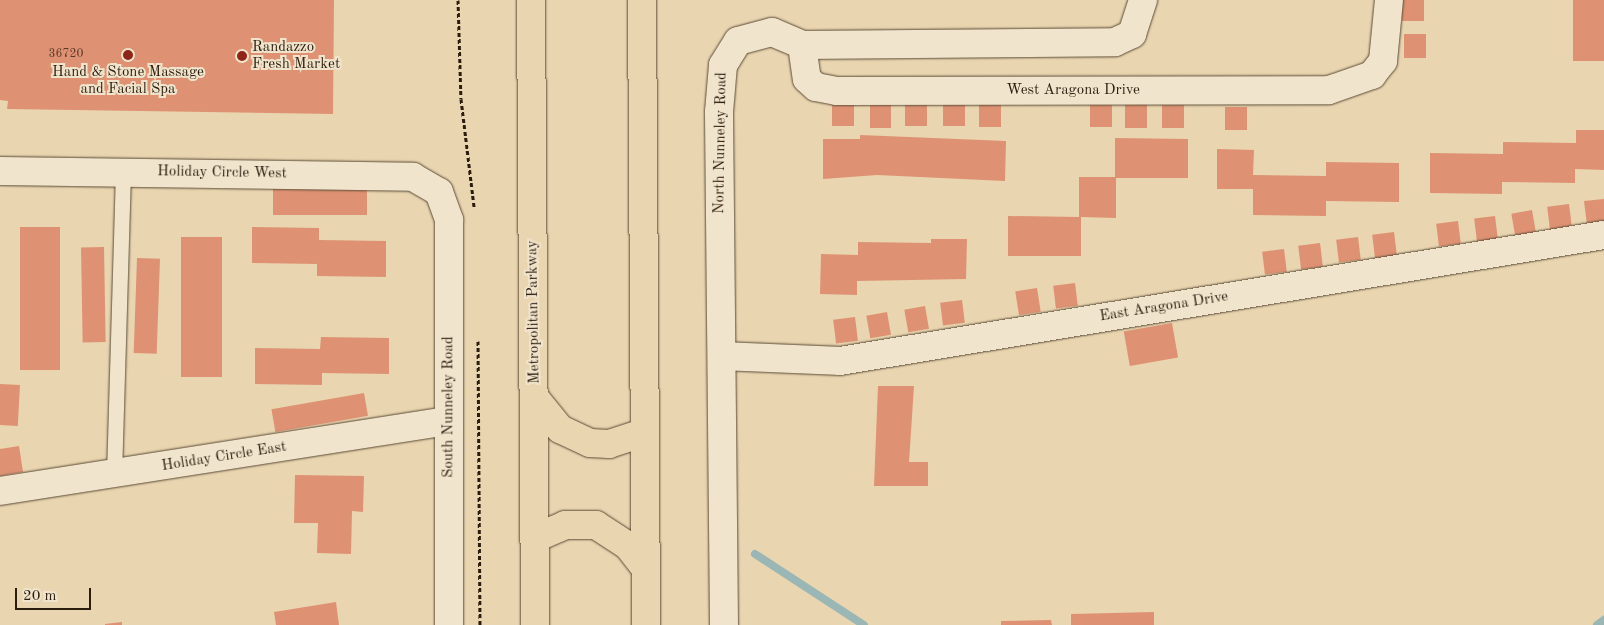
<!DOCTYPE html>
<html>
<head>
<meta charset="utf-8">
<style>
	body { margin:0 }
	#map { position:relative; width:1604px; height:625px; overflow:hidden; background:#e9d5b0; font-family:"Old Standard TT",serif }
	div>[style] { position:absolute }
	.stream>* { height:8px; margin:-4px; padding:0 4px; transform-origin:4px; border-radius:4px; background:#9ab6b5 }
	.building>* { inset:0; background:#de9273; transform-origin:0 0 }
	.path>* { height:3px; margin-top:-1.5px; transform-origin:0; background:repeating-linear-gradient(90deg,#2b1d0e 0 4px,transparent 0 6.5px) }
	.roads { filter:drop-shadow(0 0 1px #5a4b36) drop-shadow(0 0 1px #5a4b36) }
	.service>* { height:15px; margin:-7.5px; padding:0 7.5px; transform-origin:7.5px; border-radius:7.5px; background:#f1e4cc }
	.minor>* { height:28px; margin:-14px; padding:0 14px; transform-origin:14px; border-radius:14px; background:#f1e4cc }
	.primary>* { height:28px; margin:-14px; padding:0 14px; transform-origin:14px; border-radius:14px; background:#e9d5b0 }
	.dots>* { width:14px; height:14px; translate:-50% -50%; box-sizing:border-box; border:2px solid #f1e4cc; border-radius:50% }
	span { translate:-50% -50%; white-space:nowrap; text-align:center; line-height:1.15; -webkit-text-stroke:4px #f1e4cc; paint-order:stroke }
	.number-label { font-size:12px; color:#583a27 }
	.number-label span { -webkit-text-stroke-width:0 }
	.poi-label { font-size:15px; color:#2b1d0e }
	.left { translate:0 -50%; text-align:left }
	.street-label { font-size:15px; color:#2b1d0e }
	.scale { position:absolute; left:15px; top:588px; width:76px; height:22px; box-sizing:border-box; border:2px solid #2b1d0e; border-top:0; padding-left:6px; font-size:15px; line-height:18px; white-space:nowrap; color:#2b1d0e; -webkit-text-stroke:4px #f1e4cc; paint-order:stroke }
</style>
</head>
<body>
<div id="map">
	<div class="stream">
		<i style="left:755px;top:554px;width:130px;rotate:33.1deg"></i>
		<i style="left:1597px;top:625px;width:9px;rotate:-36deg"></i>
	</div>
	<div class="building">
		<i style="clip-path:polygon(0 0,334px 0,333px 114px,7px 109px,8px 101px,0 100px)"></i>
		<i style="left:1402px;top:0;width:22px;height:21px"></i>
		<i style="left:1573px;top:0;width:31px;height:61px"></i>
		<i style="left:1426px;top:34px;width:24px;height:22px;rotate:90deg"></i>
		<i style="left:965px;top:102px;width:24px;height:22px;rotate:90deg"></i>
		<i style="left:832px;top:103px;width:22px;height:23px"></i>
		<i style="left:905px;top:103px;width:22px;height:23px"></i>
		<i style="left:979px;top:103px;width:22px;height:24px"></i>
		<i style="left:1112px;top:103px;width:24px;height:22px;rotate:90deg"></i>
		<i style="left:870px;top:104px;width:21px;height:24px"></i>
		<i style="left:1147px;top:104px;width:24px;height:22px;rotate:90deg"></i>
		<i style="left:1162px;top:105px;width:22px;height:23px"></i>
		<i style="left:1225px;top:107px;width:22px;height:23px"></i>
		<i style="clip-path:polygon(1576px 130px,1604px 130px,1604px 170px,1575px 169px,1575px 183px,1502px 182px,1502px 194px,1430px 193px,1430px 153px,1503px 154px,1503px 142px,1576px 143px)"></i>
		<i style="clip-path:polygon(860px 135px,1006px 141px,1005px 181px,877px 175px,823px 179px,823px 139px,860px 139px)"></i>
		<i style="clip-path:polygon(1115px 138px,1188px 139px,1188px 178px,1116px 178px,1116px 218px,1081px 217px,1081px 256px,1008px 256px,1008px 216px,1079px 217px,1079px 177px,1115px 177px)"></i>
		<i style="clip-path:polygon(1217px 149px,1254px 150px,1253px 175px,1326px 176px,1326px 162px,1399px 163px,1399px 202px,1326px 201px,1326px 216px,1253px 215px,1253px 189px,1217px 189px)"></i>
		<i style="left:367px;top:189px;width:26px;height:94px;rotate:90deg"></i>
		<i style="clip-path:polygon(1604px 199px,1604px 222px,1587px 225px,1584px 201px)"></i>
		<i style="left:1569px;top:204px;width:23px;height:22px;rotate:83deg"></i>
		<i style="left:1532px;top:210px;width:23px;height:21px;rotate:80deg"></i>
		<i style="left:1495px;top:216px;width:23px;height:21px;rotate:83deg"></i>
		<i style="left:1458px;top:221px;width:23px;height:22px;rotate:83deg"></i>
		<i style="left:20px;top:227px;width:40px;height:143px"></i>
		<i style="clip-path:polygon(252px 227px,319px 228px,319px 240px,386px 241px,386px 277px,317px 276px,317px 264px,252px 263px)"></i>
		<i style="left:1394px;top:232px;width:24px;height:22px;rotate:83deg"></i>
		<i style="left:181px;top:237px;width:41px;height:140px"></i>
		<i style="left:1358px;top:237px;width:23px;height:22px;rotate:83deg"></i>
		<i style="clip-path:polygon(931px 239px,967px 239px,966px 279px,857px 281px,857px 295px,820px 294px,821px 254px,858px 255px,858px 242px,931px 243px)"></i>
		<i style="left:1320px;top:243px;width:24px;height:22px;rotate:83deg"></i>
		<i style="left:104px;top:247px;width:95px;height:23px;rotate:89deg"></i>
		<i style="left:1284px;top:249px;width:23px;height:22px;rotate:83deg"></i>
		<i style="left:137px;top:258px;width:23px;height:95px;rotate:2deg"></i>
		<i style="left:1075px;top:283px;width:23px;height:22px;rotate:83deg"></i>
		<i style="left:1037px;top:288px;width:24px;height:22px;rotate:81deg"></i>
		<i style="left:962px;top:300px;width:23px;height:22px;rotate:83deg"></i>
		<i style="left:925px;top:306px;width:23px;height:21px;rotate:80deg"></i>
		<i style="left:887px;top:312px;width:23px;height:21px;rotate:80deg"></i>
		<i style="left:855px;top:317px;width:24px;height:22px;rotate:83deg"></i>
		<i style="left:1172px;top:323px;width:35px;height:49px;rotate:80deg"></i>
		<i style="clip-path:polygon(321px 337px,389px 338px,389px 374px,322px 373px,322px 385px,255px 384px,255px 348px,320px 349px)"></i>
		<i style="left:0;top:384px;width:20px;height:41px;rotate:3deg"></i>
		<i style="clip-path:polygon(878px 386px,914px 386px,909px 462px,928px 462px,928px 486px,874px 486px)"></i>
		<i style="left:364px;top:393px;width:23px;height:94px;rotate:80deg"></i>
		<i style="clip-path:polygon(19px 446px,23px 472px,0 476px,0 449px)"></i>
		<i style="clip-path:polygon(295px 475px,364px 476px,363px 512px,352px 511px,351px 554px,317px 553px,318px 523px,294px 523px)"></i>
		<i style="clip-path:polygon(336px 602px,339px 625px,276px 625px,274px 612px)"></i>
		<i style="clip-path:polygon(1154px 612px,1154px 625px,1071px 625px,1071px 614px)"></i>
		<i style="clip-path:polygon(1051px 620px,1052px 625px,1001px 625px,1001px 621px)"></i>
		<i style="clip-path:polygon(122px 622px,122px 625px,105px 625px,105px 624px)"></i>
	</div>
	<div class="path">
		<i style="left:458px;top:0;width:99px;rotate:88.3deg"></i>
		<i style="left:461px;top:99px;width:109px;rotate:83.1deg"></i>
		<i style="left:478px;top:341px;width:284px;rotate:89.6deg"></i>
	</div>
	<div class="roads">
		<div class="service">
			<i style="left:114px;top:475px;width:303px;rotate:-88.3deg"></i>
		</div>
		<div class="minor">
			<i style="left:802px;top:45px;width:34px;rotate:82deg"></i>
			<i style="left:807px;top:79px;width:12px;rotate:42deg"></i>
			<i style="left:816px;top:87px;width:21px;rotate:11deg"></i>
			<i style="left:837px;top:91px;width:492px;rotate:-0.1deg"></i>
			<i style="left:1329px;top:90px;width:46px;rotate:-19.2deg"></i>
			<i style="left:1372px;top:75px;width:18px;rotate:-52deg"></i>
			<i style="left:1383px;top:61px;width:61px;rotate:-84.4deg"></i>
			<i style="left:0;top:171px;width:413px;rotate:0.8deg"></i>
			<i style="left:413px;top:177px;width:30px;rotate:30deg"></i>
			<i style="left:439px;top:192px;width:30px;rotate:70deg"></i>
			<i style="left:449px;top:220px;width:405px;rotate:90deg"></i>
			<i style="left:723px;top:356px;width:117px;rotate:2.4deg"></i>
			<i style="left:840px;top:361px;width:774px;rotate:-9.37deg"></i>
			<i style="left:0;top:491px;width:454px;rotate:-8.9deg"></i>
			<i style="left:724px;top:625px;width:513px;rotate:-90.56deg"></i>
			<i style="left:719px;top:112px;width:47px;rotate:-85.1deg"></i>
			<i style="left:723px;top:65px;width:28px;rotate:-58deg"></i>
			<i style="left:738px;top:41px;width:35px;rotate:-15deg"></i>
			<i style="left:772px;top:32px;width:33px;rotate:23deg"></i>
			<i style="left:802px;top:45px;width:313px;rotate:-0.5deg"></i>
			<i style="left:1115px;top:42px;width:19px;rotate:-25deg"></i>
			<i style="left:1132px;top:34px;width:36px;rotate:-72deg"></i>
		</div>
		<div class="primary">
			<i style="left:531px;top:0;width:625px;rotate:89.63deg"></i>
			<i style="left:642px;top:0;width:625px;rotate:89.63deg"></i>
			<i style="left:535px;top:398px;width:40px;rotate:51deg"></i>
			<i style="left:560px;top:429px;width:33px;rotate:25deg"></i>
			<i style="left:590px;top:443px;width:19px;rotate:3deg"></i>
			<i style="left:609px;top:444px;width:38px;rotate:-18deg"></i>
			<i style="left:535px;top:538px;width:33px;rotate:-23deg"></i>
			<i style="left:565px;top:525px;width:31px"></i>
			<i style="left:596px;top:525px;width:38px;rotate:33deg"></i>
			<i style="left:628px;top:546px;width:29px;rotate:52deg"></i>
		</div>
	</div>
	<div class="dots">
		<i style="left:128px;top:55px;background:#8f2418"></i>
		<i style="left:242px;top:56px;background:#8f2418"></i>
	</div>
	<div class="number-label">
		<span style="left:66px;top:55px">36720</span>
	</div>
	<div class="poi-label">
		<span class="left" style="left:252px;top:56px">Randazzo<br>Fresh Market</span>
		<span style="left:128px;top:81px">Hand &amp; Stone Massage<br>and Facial Spa</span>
	</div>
	<div class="street-label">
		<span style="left:1073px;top:91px">West Aragona Drive</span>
		<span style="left:721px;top:143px;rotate:-89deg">North Nunneley Road</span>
		<span style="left:222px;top:173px;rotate:1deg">Holiday Circle West</span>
		<span style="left:1164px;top:307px;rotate:-9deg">East Aragona Drive</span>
		<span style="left:534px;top:312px;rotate:-91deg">Metropolitan Parkway</span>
		<span style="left:449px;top:407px;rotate:-90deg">South Nunneley Road</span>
		<span style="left:224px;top:457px;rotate:-9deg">Holiday Circle East</span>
	</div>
	<div class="scale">20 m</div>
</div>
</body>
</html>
